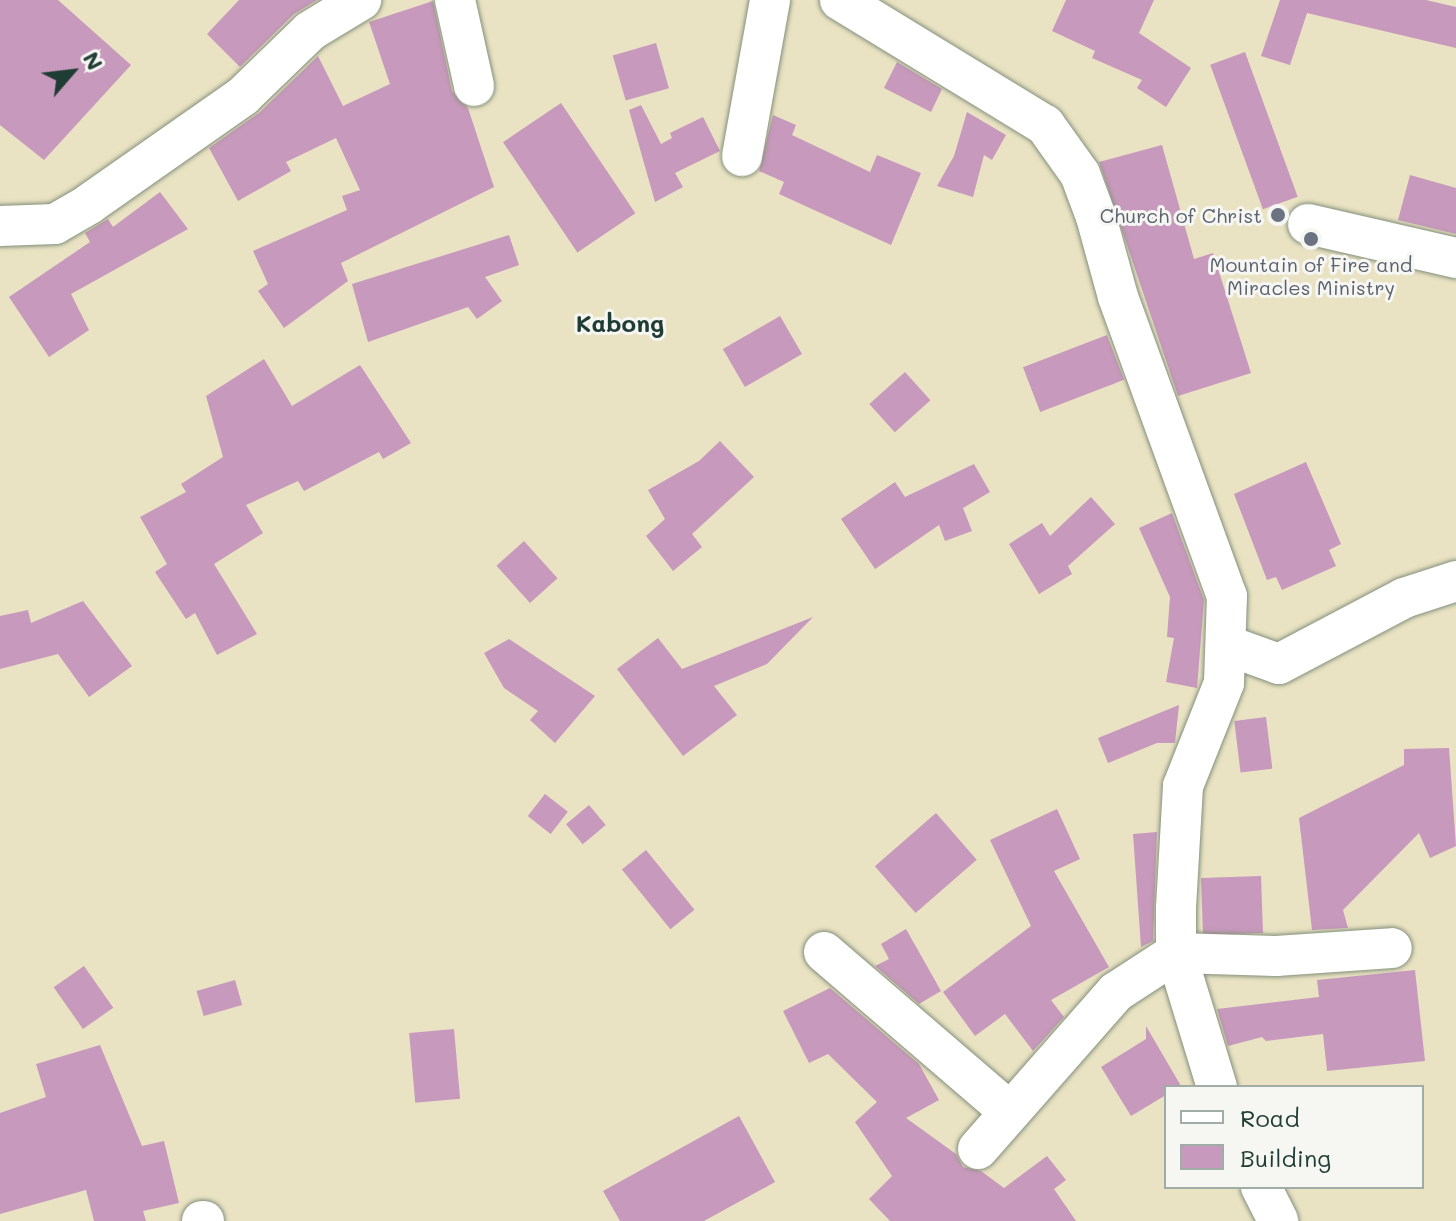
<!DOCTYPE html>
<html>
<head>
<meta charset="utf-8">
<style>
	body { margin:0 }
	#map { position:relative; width:1456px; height:1221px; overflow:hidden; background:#e9e3c3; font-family:Mali,sans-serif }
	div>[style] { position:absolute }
	.building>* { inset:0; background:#c799bc; transform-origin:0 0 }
	.roads { filter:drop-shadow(0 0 2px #84907c) drop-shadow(0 0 2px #84907c) }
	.minor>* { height:40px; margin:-20px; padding:0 20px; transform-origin:20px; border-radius:20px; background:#fff }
	.dots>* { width:22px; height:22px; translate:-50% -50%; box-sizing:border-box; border:4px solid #f6f6f2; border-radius:50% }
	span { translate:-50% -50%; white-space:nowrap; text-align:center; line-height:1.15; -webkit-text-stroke:6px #f6f6f2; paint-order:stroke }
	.worship-label { font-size:20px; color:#5b616d }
	.right { translate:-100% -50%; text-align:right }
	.quarter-label { font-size:24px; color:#1f3d34; font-weight:700 }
	.legend { position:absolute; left:1164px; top:1085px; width:260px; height:104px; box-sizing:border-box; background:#f6f6f2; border:2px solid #a0aca6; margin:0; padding:10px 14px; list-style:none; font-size:24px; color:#1f3d34 }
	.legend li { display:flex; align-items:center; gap:16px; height:40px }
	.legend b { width:40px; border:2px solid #a0aca6 }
	.north { position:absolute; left:32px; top:32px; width:80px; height:80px; -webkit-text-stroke:6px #f6f6f2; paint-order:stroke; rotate:62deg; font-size:22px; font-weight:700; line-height:32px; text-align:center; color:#1f3d34 }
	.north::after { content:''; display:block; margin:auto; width:28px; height:36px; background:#1f3d34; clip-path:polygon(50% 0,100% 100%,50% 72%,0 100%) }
</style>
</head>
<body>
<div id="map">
	<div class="building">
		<i style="clip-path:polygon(0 0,58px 0,131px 65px,44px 160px,0 125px)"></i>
		<i style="clip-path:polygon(239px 0,317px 0,294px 14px,240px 67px,207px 34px)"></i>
		<i style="clip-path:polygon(1066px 0,1154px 0,1139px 33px,1191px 68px,1166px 107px,1137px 88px,1142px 80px,1092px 58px,1095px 51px,1052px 31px)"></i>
		<i style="clip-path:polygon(1280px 0,1426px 0,1456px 7px,1456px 48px,1307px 13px,1290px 65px,1261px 56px)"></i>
		<i style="clip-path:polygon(433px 1px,452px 91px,468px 108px,494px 187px,341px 263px,348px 281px,284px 328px,258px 291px,268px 284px,253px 251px,347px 210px,342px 196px,360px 190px,336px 138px,286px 162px,291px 171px,238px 201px,209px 148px,259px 113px,318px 56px,343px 106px,390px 84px,369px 22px)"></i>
		<i style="left:656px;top:43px;width:47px;height:45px;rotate:74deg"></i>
		<i style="left:1245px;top:52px;width:154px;height:37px;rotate:70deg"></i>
		<i style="clip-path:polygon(897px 62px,942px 89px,931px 112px,884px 88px)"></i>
		<i style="left:561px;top:103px;width:133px;height:70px;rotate:56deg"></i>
		<i style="clip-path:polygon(641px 105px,661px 144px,672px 138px,670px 133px,703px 117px,720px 151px,675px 173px,683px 187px,655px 202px,629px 110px)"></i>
		<i style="clip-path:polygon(967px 112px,1006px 135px,992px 160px,984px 155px,973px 197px,937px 186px,954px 156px)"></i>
		<i style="clip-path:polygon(773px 115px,796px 125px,792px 135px,870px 172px,877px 155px,921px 173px,891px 245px,779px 194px,784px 182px,759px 171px)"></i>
		<i style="clip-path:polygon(1162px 145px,1194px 259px,1213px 253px,1251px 373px,1178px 396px,1099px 162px)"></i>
		<i style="clip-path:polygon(1410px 175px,1456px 188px,1456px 234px,1398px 220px)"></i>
		<i style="clip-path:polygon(160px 192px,188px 229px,71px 294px,89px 330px,49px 357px,9px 297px,90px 242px,85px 233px,108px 219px,113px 227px)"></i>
		<i style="clip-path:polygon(509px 235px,519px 265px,485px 277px,502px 301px,477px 319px,468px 307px,368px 342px,352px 284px)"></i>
		<i style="left:780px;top:316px;width:44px;height:66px;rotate:60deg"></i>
		<i style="left:1107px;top:335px;width:48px;height:90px;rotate:69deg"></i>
		<i style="clip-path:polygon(264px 359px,292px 406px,360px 365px,411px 443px,383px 459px,379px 452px,304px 491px,298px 481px,246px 505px,263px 533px,214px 564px,257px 634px,217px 655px,195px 613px,186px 619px,155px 572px,167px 564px,140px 517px,186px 492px,181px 484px,223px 457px,206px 396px)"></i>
		<i style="left:905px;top:372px;width:38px;height:48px;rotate:48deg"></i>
		<i style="clip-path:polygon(720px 441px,754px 477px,692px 534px,702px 547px,673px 571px,646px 536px,665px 519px,648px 490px,699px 461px)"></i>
		<i style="clip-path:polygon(1306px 462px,1341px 544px,1329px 550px,1336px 566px,1282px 590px,1276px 577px,1267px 580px,1234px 494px)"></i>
		<i style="clip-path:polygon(974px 464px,990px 492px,963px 508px,972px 531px,945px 541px,939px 525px,875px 569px,841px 519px,895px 482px,905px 497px)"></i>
		<i style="clip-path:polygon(1091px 497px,1115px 524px,1068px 566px,1072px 574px,1039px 594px,1009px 544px,1042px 523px,1050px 536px)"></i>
		<i style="clip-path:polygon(1172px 513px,1204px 600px,1197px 688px,1166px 682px,1174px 638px,1167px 637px,1170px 597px,1139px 528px)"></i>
		<i style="left:524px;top:541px;width:50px;height:37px;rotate:48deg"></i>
		<i style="clip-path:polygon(83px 601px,132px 666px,89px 697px,58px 654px,0 669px,0 616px,28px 610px,31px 623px)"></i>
		<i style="clip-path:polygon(813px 617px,767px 664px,714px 686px,737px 715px,683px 756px,617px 669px,658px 638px,682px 669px)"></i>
		<i style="clip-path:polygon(509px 639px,595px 696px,555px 743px,530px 720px,538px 711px,504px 688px,484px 653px)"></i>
		<i style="clip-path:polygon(1179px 705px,1175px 743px,1157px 743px,1108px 763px,1098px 738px)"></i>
		<i style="left:1266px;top:717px;width:52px;height:32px;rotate:83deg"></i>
		<i style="clip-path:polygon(1449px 748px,1456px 846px,1430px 858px,1419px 833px,1343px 910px,1348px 928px,1312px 930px,1299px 818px,1404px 765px,1404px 749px)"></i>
		<i style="left:545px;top:794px;width:29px;height:28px;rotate:38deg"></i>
		<i style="left:589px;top:805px;width:26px;height:30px;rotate:50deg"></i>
		<i style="clip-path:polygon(1057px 809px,1080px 859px,1054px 871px,1109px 967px,1051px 1000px,1064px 1017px,1033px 1051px,1005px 1014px,975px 1036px,943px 992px,1031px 926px,990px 840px)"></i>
		<i style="left:936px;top:813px;width:62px;height:81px;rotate:49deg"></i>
		<i style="clip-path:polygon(1157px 832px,1153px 941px,1141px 947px,1133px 834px)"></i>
		<i style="left:646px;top:850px;width:77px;height:31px;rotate:51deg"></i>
		<i style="left:1261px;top:876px;width:57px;height:60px;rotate:88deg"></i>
		<i style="clip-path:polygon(906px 929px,941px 991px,919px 1004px,875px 966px,889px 959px,881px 944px)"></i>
		<i style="left:84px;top:966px;width:51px;height:37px;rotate:55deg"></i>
		<i style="clip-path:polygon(1415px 970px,1425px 1061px,1327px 1071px,1323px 1034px,1266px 1041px,1262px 1037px,1228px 1046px,1217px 1009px,1319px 997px,1317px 980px)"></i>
		<i style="left:235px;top:980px;width:26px;height:40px;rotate:74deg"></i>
		<i style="clip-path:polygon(830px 988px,919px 1064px,939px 1100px,906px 1118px,956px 1154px,963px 1167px,981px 1171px,1004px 1188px,1047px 1156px,1066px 1180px,1054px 1189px,1076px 1221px,890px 1221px,869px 1199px,892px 1176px,855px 1122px,877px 1102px,828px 1054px,809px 1063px,783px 1011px)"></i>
		<i style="clip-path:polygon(1146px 1026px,1181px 1086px,1166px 1087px,1166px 1095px,1131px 1116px,1101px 1067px,1146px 1039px)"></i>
		<i style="left:454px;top:1029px;width:70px;height:45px;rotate:85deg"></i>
		<i style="clip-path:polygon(100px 1045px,142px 1146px,164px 1141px,179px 1203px,143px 1211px,146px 1221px,94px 1221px,86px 1190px,0 1214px,0 1113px,46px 1097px,36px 1064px)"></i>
		<i style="clip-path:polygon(739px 1116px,775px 1182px,704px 1221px,620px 1221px,603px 1191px)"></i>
	</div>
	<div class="roads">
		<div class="minor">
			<i style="left:455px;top:0;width:88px;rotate:77.5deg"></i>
			<i style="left:840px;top:0;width:240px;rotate:31.4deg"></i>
			<i style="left:1045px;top:125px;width:60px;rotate:54.5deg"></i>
			<i style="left:1080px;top:174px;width:46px;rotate:69.6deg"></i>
			<i style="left:1096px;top:217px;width:83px;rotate:74.6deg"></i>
			<i style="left:1118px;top:297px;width:318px;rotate:70deg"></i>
			<i style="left:1227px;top:596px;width:87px;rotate:92deg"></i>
			<i style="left:1224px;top:683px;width:111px;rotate:111.7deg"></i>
			<i style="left:1183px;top:786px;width:123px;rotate:93.3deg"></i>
			<i style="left:1176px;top:909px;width:44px;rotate:90deg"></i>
			<i style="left:1176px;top:953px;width:140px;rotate:73deg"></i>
			<i style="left:742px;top:156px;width:158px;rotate:-79.8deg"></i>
			<i style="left:1308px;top:224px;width:152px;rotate:12.9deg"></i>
			<i style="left:0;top:226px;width:55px;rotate:-2.1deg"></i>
			<i style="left:55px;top:224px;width:39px;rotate:-30deg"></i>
			<i style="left:89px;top:204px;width:188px;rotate:-35deg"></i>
			<i style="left:243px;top:96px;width:93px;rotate:-44.1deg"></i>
			<i style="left:310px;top:31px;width:60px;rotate:-31.3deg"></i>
			<i style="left:1229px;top:646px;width:53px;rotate:19.8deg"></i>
			<i style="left:1279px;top:664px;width:141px;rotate:-27.8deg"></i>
			<i style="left:1404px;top:598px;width:55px;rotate:-18.1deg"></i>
			<i style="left:824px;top:952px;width:245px;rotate:40.7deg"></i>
			<i style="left:978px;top:1149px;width:209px;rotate:-48.7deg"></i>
			<i style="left:1116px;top:992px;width:72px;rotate:-33deg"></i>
			<i style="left:1176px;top:953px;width:100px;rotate:1.7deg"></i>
			<i style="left:1276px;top:956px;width:116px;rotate:-3.9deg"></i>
			<i style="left:1261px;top:1187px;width:38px;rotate:63deg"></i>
			<i style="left:202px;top:1221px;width:2px"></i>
		</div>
	</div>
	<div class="dots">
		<i style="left:1278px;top:215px;background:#6b7280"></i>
		<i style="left:1311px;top:239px;background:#6b7280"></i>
	</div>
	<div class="worship-label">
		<span class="right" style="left:1262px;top:215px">Church of Christ</span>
		<span style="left:1311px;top:276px">Mountain of Fire and<br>Miracles Ministry</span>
	</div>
	<div class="quarter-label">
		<span style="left:620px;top:323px">Kabong</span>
	</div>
	<ul class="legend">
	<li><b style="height:10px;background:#fff"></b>Road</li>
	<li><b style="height:22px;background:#c799bc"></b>Building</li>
	</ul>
	<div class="north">N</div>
</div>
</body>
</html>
